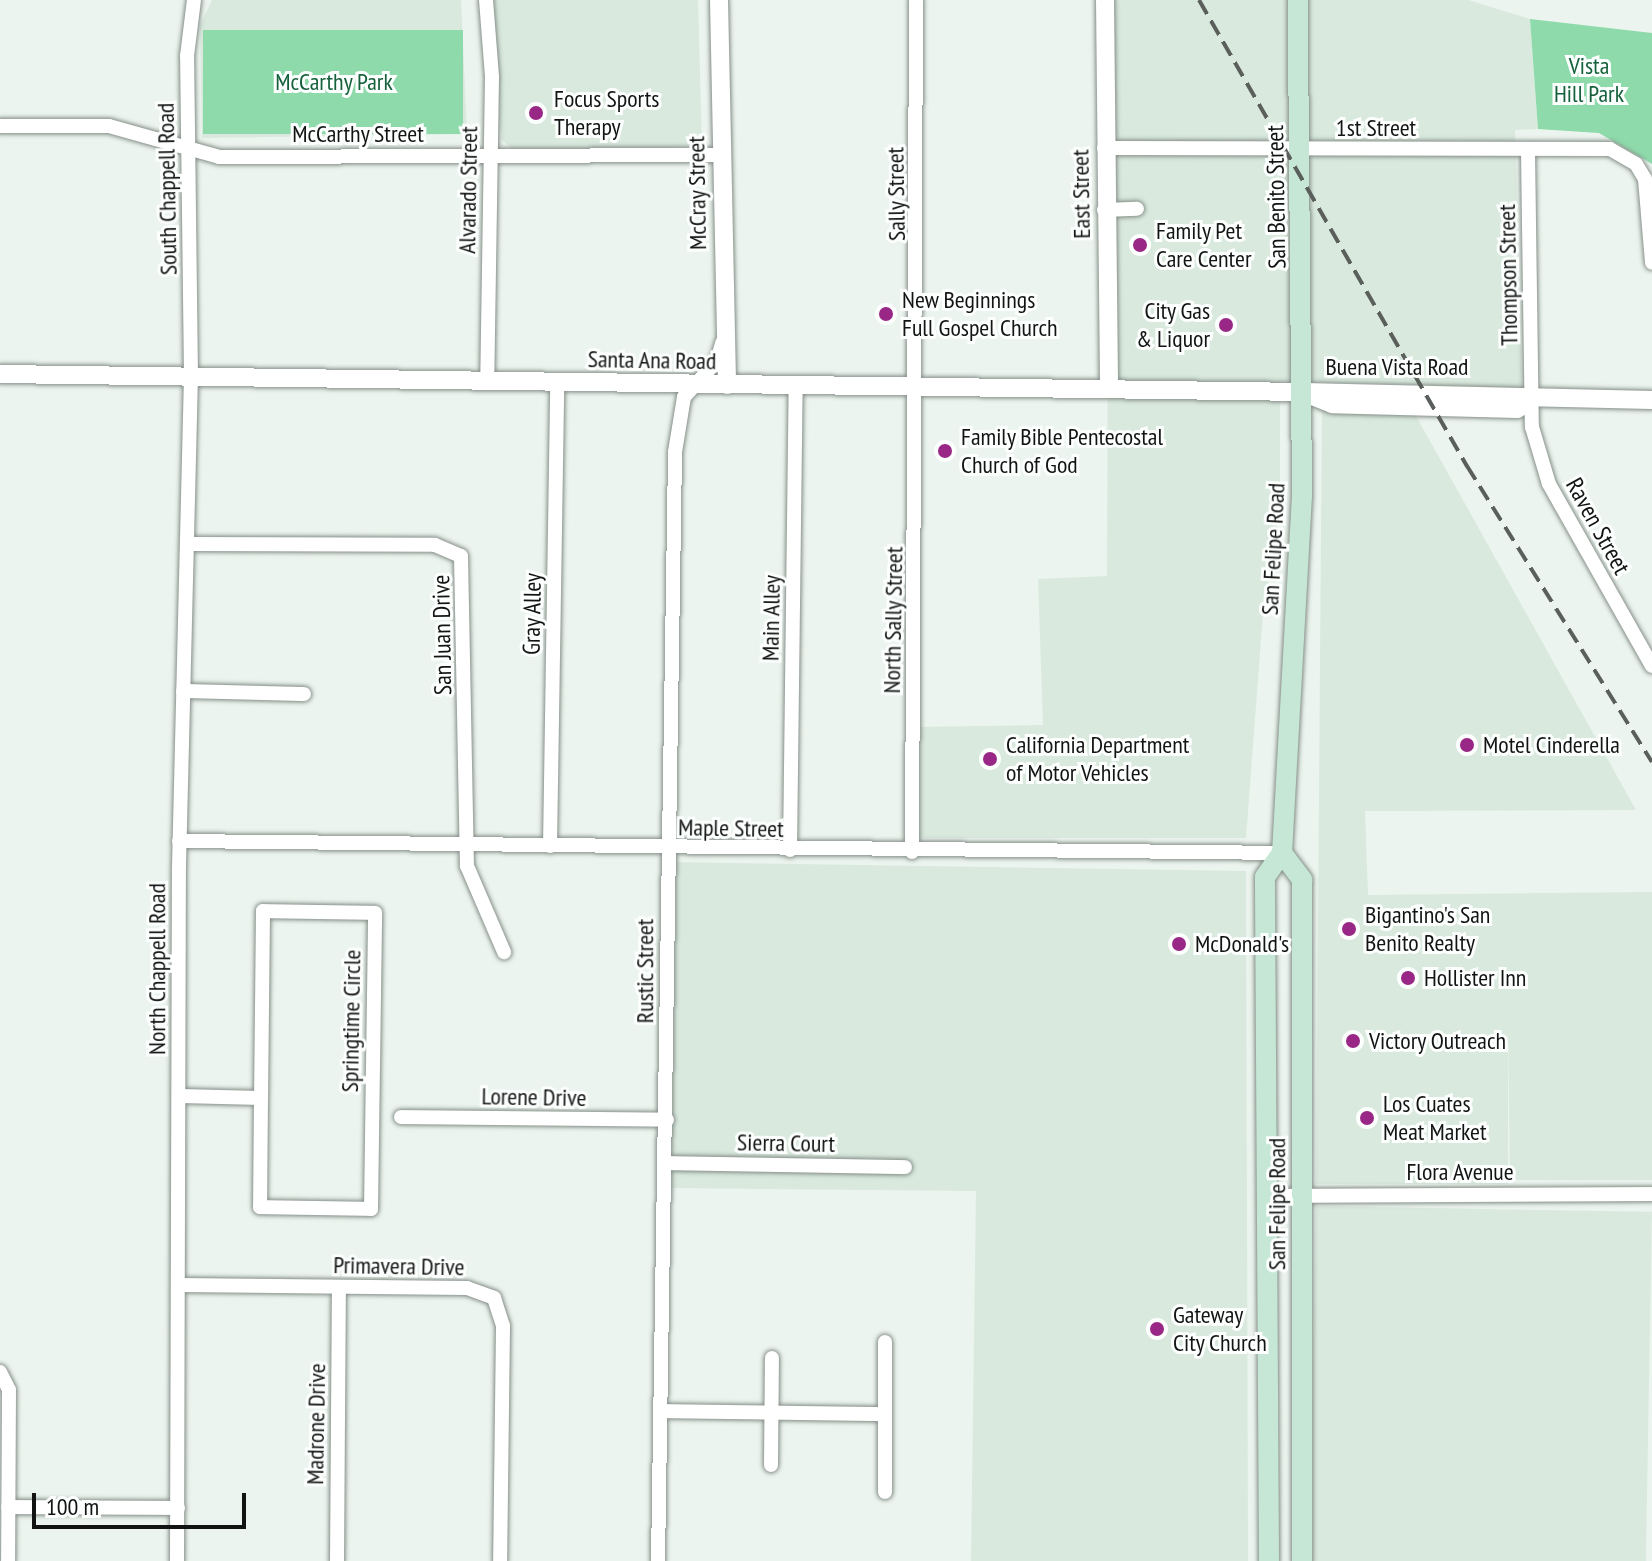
<!DOCTYPE html>
<html>
<head>
<meta charset="utf-8">
<style>
	body { margin:0 }
	#map { position:relative; width:1652px; height:1561px; overflow:hidden; background:#ebf4ee; font-family:"PT Sans Narrow",sans-serif }
	div>[style] { position:absolute }
	.built>* { inset:0; background:#d9e9de; transform-origin:0 0 }
	.green>* { inset:0; background:#8edaab; transform-origin:0 0 }
	.roads { filter:drop-shadow(0 0 2px #868f89) drop-shadow(0 0 2px #868f89) }
	.minor>* { height:14px; margin:-7px; padding:0 7px; transform-origin:7px; border-radius:7px; background:#fff }
	.tertiary>* { height:18px; margin:-9px; padding:0 9px; transform-origin:9px; border-radius:9px; background:#fff }
	.secondary>* { height:20px; margin:-10px; padding:0 10px; transform-origin:10px; border-radius:10px; background:#c6e7d5 }
	.rail>* { height:4px; margin-top:-2px; transform-origin:0; background:repeating-linear-gradient(90deg,#5a5f5b 0 16px,transparent 0 24px) }
	.dots>* { width:22px; height:22px; translate:-50% -50%; box-sizing:border-box; border:4px solid #fdfffe; border-radius:50% }
	span { translate:-50% -50%; white-space:nowrap; text-align:center; line-height:1.15; -webkit-text-stroke:6px #fdfffe; paint-order:stroke }
	.park-label { font-size:24px; color:#14613b }
	.poi-label { font-size:24px; color:#111412 }
	.left { translate:0 -50%; text-align:left }
	.right { translate:-100% -50%; text-align:right }
	.street-label { font-size:24px; color:#111412 }
	.scale { position:absolute; left:32px; top:1493px; width:214px; height:36px; box-sizing:border-box; border:4px solid #111412; border-top:0; padding-left:10px; font-size:24px; line-height:28px; white-space:nowrap; color:#111412; -webkit-text-stroke:6px #fdfffe; paint-order:stroke }
</style>
</head>
<body>
<div id="map">
	<div class="built">
		<i style="clip-path:polygon(212px 0,461px 0,467px 134px,202px 138px,200px 25px)"></i>
		<i style="clip-path:polygon(485px 0,698px 0,702px 146px,514px 151px,502px 140px)"></i>
		<i style="clip-path:polygon(1109px 0,1468px 0,1530px 19px,1538px 129px,1515px 130px,1522px 388px,1280px 381px,1280px 508px,1263px 613px,1246px 838px,910px 838px,913px 727px,1043px 725px,1038px 579px,1107px 576px)"></i>
		<i style="clip-path:polygon(1322px 406px,1411px 407px,1636px 810px,1365px 811px,1368px 895px,1652px 892px,1652px 1180px,1510px 1180px,1508px 1030px,1508px 1184px,1316px 1184px)"></i>
		<i style="clip-path:polygon(670px 862px,1246px 871px,1248px 1561px,971px 1561px,976px 1191px,671px 1188px)"></i>
		<i style="left:1316px;top:1206px;width:336px;height:355px;rotate:1deg"></i>
	</div>
	<div class="green">
		<i style="clip-path:polygon(1530px 19px,1652px 33px,1652px 164px,1599px 133px,1538px 129px)"></i>
		<i style="left:203px;top:30px;width:260px;height:104px"></i>
	</div>
	<div class="roads">
		<div class="minor">
			<i style="left:486px;top:0;width:77px;rotate:85.5deg"></i>
			<i style="left:492px;top:77px;width:304px;rotate:90.9deg"></i>
			<i style="left:0;top:126px;width:109px"></i>
			<i style="left:109px;top:126px;width:114px;rotate:15.7deg"></i>
			<i style="left:219px;top:157px;width:502px;rotate:-0.23deg"></i>
			<i style="left:1104px;top:148px;width:506px;rotate:0.11deg"></i>
			<i style="left:1610px;top:149px;width:30px;rotate:30deg"></i>
			<i style="left:1636px;top:164px;width:17px;rotate:59deg"></i>
			<i style="left:1645px;top:179px;width:84px;rotate:85.2deg"></i>
			<i style="left:1528px;top:151px;width:276px;rotate:89.2deg"></i>
			<i style="left:1532px;top:427px;width:59px;rotate:73.4deg"></i>
			<i style="left:1549px;top:484px;width:209px;rotate:60.5deg"></i>
			<i style="left:1104px;top:210px;width:33px;rotate:-2deg"></i>
			<i style="left:189px;top:544px;width:246px;rotate:0.2deg"></i>
			<i style="left:435px;top:545px;width:28px;rotate:23deg"></i>
			<i style="left:461px;top:556px;width:310px;rotate:88.9deg"></i>
			<i style="left:467px;top:866px;width:94px;rotate:66.7deg"></i>
			<i style="left:183px;top:691px;width:121px;rotate:1.4deg"></i>
			<i style="left:179px;top:841px;width:1103px;rotate:0.62deg"></i>
			<i style="left:550px;top:846px;width:463px;rotate:-89.1deg"></i>
			<i style="left:790px;top:850px;width:464px;rotate:-89.3deg"></i>
			<i style="left:912px;top:852px;width:852px;rotate:-89.73deg"></i>
			<i style="left:180px;top:1096px;width:81px;rotate:1.4deg"></i>
			<i style="left:261px;top:1098px;width:109px;rotate:90.5deg"></i>
			<i style="left:260px;top:1207px;width:111px;rotate:1deg"></i>
			<i style="left:371px;top:1209px;width:296px;rotate:-89.2deg"></i>
			<i style="left:375px;top:913px;width:112px;rotate:-179deg"></i>
			<i style="left:263px;top:911px;width:187px;rotate:90.6deg"></i>
			<i style="left:401px;top:1117px;width:266px;rotate:0.6deg"></i>
			<i style="left:667px;top:1163px;width:238px;rotate:1deg"></i>
			<i style="left:1268px;top:1196px;width:384px;rotate:-0.3deg"></i>
			<i style="left:179px;top:1285px;width:288px;rotate:0.6deg"></i>
			<i style="left:467px;top:1288px;width:29px;rotate:20deg"></i>
			<i style="left:494px;top:1298px;width:29px;rotate:72deg"></i>
			<i style="left:503px;top:1326px;width:235px;rotate:90.7deg"></i>
			<i style="left:885px;top:1342px;width:150px;rotate:90deg"></i>
			<i style="left:0;top:1372px;width:20px;rotate:63deg"></i>
			<i style="left:9px;top:1390px;width:171px;rotate:90.3deg"></i>
			<i style="left:662px;top:1411px;width:222px;rotate:0.8deg"></i>
			<i style="left:771px;top:1465px;width:107px;rotate:-89.5deg"></i>
			<i style="left:8px;top:1507px;width:170px;rotate:0.3deg"></i>
			<i style="left:177px;top:1561px;width:695px;rotate:-89.84deg"></i>
			<i style="left:179px;top:866px;width:489px;rotate:-88.6deg"></i>
			<i style="left:191px;top:377px;width:321px;rotate:-90.7deg"></i>
			<i style="left:187px;top:56px;width:56px;rotate:-82.9deg"></i>
			<i style="left:337px;top:1561px;width:274px;rotate:-89.6deg"></i>
			<i style="left:658px;top:1561px;width:1109px;rotate:-89.12deg"></i>
			<i style="left:675px;top:452px;width:56px;rotate:-80.7deg"></i>
			<i style="left:684px;top:397px;width:49px;rotate:-47.5deg"></i>
			<i style="left:717px;top:361px;width:19px;rotate:-74deg"></i>
		</div>
		<div class="tertiary">
			<i style="left:719px;top:0;width:385px;rotate:88.8deg"></i>
			<i style="left:1105px;top:0;width:388px;rotate:89.4deg"></i>
			<i style="left:0;top:374px;width:1303px;rotate:0.79deg"></i>
			<i style="left:1533px;top:398px;width:19px;rotate:145deg"></i>
			<i style="left:1517px;top:409px;width:185px;rotate:-178.5deg"></i>
			<i style="left:1332px;top:404px;width:31px;rotate:-158deg"></i>
			<i style="left:1303px;top:392px;width:349px;rotate:1.3deg"></i>
		</div>
		<div class="secondary">
			<i style="left:1282px;top:853px;width:34px;rotate:53deg"></i>
			<i style="left:1302px;top:880px;width:681px;rotate:90deg"></i>
			<i style="left:1269px;top:1561px;width:684px;rotate:-90.34deg"></i>
			<i style="left:1265px;top:877px;width:29px;rotate:-55deg"></i>
			<i style="left:1282px;top:853px;width:358px;rotate:-86.8deg"></i>
			<i style="left:1302px;top:496px;width:496px;rotate:-90.5deg"></i>
		</div>
	</div>
	<div class="rail">
		<i style="left:1199px;top:0;width:538px;rotate:60.1deg"></i>
		<i style="left:1467px;top:466px;width:349px;rotate:58deg"></i>
	</div>
	<div class="dots">
		<i style="left:536px;top:113px;background:#992785"></i>
		<i style="left:1140px;top:245px;background:#992785"></i>
		<i style="left:886px;top:314px;background:#992785"></i>
		<i style="left:1226px;top:325px;background:#992785"></i>
		<i style="left:945px;top:451px;background:#992785"></i>
		<i style="left:1467px;top:745px;background:#992785"></i>
		<i style="left:990px;top:759px;background:#992785"></i>
		<i style="left:1349px;top:929px;background:#992785"></i>
		<i style="left:1179px;top:944px;background:#992785"></i>
		<i style="left:1408px;top:978px;background:#992785"></i>
		<i style="left:1353px;top:1041px;background:#992785"></i>
		<i style="left:1367px;top:1118px;background:#992785"></i>
		<i style="left:1157px;top:1329px;background:#992785"></i>
	</div>
	<div class="park-label">
		<span style="left:1589px;top:80px">Vista<br>Hill Park</span>
		<span style="left:334px;top:82px">McCarthy Park</span>
	</div>
	<div class="poi-label">
		<span class="left" style="left:554px;top:113px">Focus Sports<br>Therapy</span>
		<span class="left" style="left:1156px;top:245px">Family Pet<br>Care Center</span>
		<span class="left" style="left:902px;top:314px">New Beginnings<br>Full Gospel Church</span>
		<span class="right" style="left:1210px;top:325px">City Gas<br>&amp; Liquor</span>
		<span class="left" style="left:961px;top:451px">Family Bible Pentecostal<br>Church of God</span>
		<span class="left" style="left:1006px;top:759px">California Department<br>of Motor Vehicles</span>
		<span class="left" style="left:1483px;top:745px">Motel Cinderella</span>
		<span class="left" style="left:1365px;top:929px">Bigantino's San<br>Benito Realty</span>
		<span class="left" style="left:1195px;top:944px">McDonald's</span>
		<span class="left" style="left:1424px;top:978px">Hollister Inn</span>
		<span class="left" style="left:1369px;top:1041px">Victory Outreach</span>
		<span class="left" style="left:1383px;top:1118px">Los Cuates<br>Meat Market</span>
		<span class="left" style="left:1173px;top:1329px">Gateway<br>City Church</span>
	</div>
	<div class="street-label">
		<span style="left:1376px;top:128px">1st Street</span>
		<span style="left:358px;top:134px">McCarthy Street</span>
		<span style="left:167px;top:189px;rotate:-91deg">South Chappell Road</span>
		<span style="left:468px;top:190px;rotate:-89deg">Alvarado Street</span>
		<span style="left:697px;top:193px;rotate:-91deg">McCray Street</span>
		<span style="left:896px;top:194px;rotate:-91deg">Sally Street</span>
		<span style="left:1081px;top:194px;rotate:-91deg">East Street</span>
		<span style="left:1276px;top:197px;rotate:-91deg">San Benito Street</span>
		<span style="left:1508px;top:275px;rotate:-91deg">Thompson Street</span>
		<span style="left:652px;top:360px;rotate:1deg">Santa Ana Road</span>
		<span style="left:1397px;top:367px">Buena Vista Road</span>
		<span style="left:1598px;top:526px;rotate:61deg">Raven Street</span>
		<span style="left:1273px;top:549px;rotate:-87deg">San Felipe Road</span>
		<span style="left:532px;top:614px;rotate:-89deg">Gray Alley</span>
		<span style="left:771px;top:618px;rotate:-89deg">Main Alley</span>
		<span style="left:893px;top:620px;rotate:-89deg">North Sally Street</span>
		<span style="left:442px;top:635px;rotate:-91deg">San Juan Drive</span>
		<span style="left:731px;top:828px;rotate:1deg">Maple Street</span>
		<span style="left:157px;top:969px;rotate:-90deg">North Chappell Road</span>
		<span style="left:645px;top:971px;rotate:-90deg">Rustic Street</span>
		<span style="left:351px;top:1021px;rotate:-89deg">Springtime Circle</span>
		<span style="left:534px;top:1097px;rotate:1deg">Lorene Drive</span>
		<span style="left:786px;top:1143px;rotate:1deg">Sierra Court</span>
		<span style="left:1460px;top:1172px">Flora Avenue</span>
		<span style="left:1277px;top:1204px;rotate:-90deg">San Felipe Road</span>
		<span style="left:399px;top:1266px;rotate:1deg">Primavera Drive</span>
		<span style="left:316px;top:1424px;rotate:-89deg">Madrone Drive</span>
	</div>
	<div class="scale">100 m</div>
</div>
</body>
</html>
